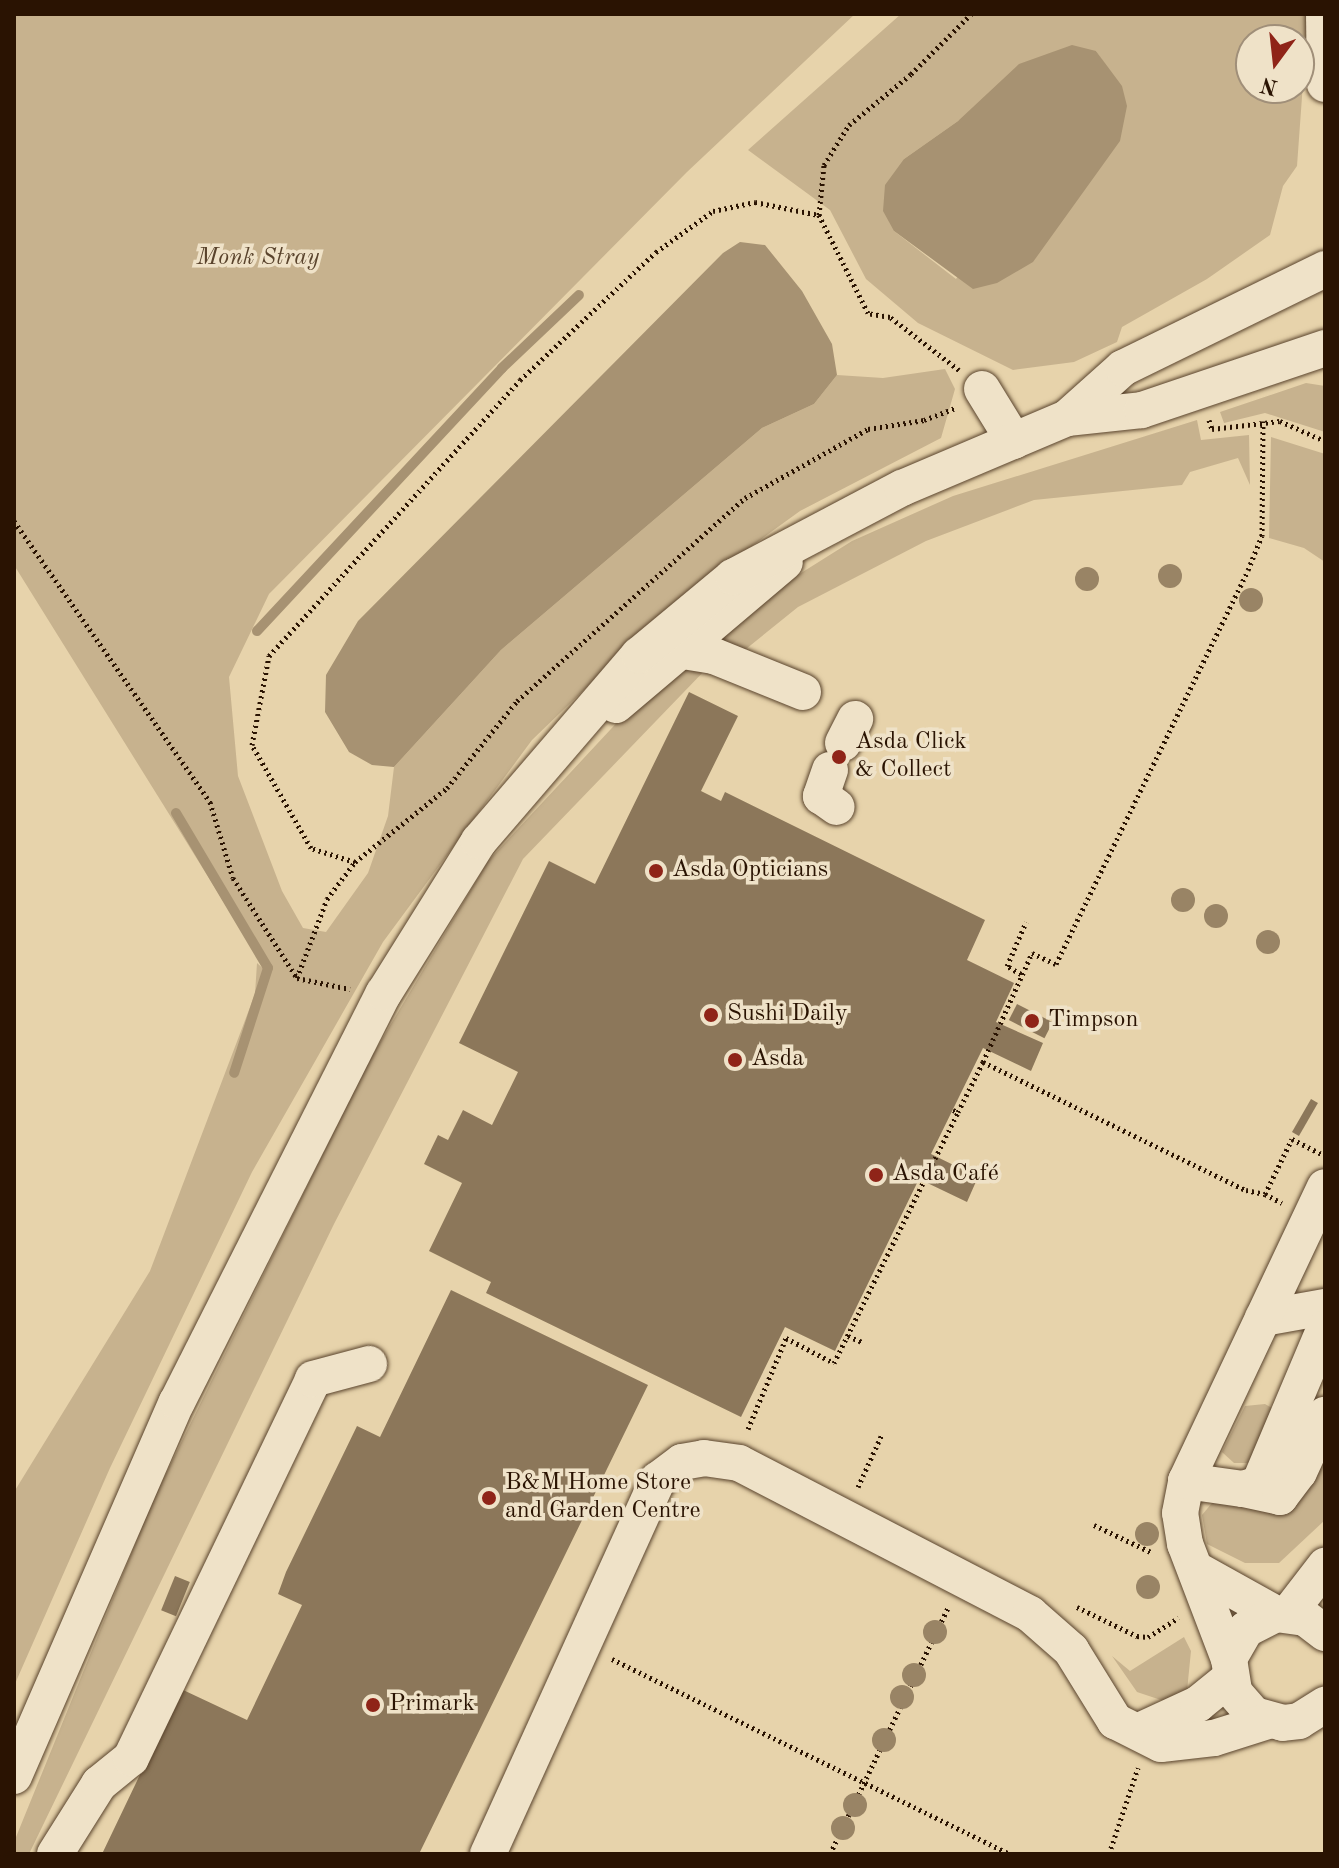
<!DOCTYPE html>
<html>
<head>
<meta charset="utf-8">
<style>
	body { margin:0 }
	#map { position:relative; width:1339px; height:1868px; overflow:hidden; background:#e7d3ab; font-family:"Old Standard TT",serif }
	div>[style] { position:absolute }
	.green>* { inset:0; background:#c7b28e }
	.water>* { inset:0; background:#a79272 }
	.stream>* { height:10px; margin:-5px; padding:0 5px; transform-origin:5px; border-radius:5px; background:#a79272 }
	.building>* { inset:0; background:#8c775a; transform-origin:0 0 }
	.path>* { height:5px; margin-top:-2.5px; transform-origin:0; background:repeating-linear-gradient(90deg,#2a1302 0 2px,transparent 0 6px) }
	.roads { filter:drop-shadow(0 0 2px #59432c) drop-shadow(0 0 2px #59432c) }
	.minor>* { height:36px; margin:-18px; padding:0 18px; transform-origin:18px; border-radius:18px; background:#efe2c8 }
	.trees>* { width:24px; height:24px; margin:-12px; border-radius:50%; background:#998465 }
	.dots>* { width:22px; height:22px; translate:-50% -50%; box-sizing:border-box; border:4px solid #efe2c8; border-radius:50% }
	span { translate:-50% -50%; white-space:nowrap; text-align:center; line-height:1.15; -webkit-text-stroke:7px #efe2c8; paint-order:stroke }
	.park-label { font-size:24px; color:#59432c; font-style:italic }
	.poi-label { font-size:24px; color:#2a1302 }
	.left { translate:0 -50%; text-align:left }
	.frame { position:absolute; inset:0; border:16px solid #2a1302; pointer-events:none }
	.north { position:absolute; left:1235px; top:24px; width:80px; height:80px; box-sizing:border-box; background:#efe2c8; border:2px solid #a08f79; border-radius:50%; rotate:195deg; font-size:22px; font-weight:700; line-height:32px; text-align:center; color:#2a1302 }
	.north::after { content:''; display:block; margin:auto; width:28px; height:36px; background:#8f2418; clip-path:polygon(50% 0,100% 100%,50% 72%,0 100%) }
</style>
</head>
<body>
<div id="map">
	<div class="green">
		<i style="clip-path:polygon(14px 14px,855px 14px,687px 172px,269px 594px,229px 677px,238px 776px,282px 891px,303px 928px,326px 932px,368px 873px,388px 816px,394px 767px,501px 650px,762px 428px,814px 404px,837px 375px,883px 378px,945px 369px,955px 389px,941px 438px,800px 511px,676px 601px,532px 740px,383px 942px,252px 1172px,110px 1468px,14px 1686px,14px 1492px,150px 1271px,255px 994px,257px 963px,268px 973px,14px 565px)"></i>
		<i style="clip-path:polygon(evenodd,901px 14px,1308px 14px,1297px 166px,1283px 186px,1270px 235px,1207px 279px,1122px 327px,1117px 342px,1074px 362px,1013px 370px,918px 323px,866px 279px,830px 210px,748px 150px,901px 14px,1251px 40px,1299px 40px,1299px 88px,1251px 88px,1251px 40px,901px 14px,1096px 51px,1107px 67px,956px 279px,894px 231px,904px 159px,958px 121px,1096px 51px)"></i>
		<i style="clip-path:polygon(1306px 383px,1325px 386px,1325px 432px,1265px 413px,1224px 423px,1220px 412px)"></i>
		<i style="clip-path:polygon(1197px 420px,1201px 440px,1249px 435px,1250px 485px,1238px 458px,1190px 472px,1182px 485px,1034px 500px,926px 541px,798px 607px,741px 653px,714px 642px,782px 585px,852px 541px,953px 496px)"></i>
		<i style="clip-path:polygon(1271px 437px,1325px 454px,1325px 562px,1304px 548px,1269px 538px)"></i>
		<i style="clip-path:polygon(681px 666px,709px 666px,523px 859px,334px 1224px,29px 1854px,14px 1854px,14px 1842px,153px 1500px,366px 1066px,488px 861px,624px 715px)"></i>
		<i style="clip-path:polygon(1265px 1404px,1272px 1408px,1249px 1463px,1234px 1463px,1222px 1452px,1245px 1406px)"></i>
		<i style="clip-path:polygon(1325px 1441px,1325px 1520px,1279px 1563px,1245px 1563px,1207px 1544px,1202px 1515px,1217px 1497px)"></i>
		<i style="clip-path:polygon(1184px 1637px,1191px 1651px,1187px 1691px,1164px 1701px,1137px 1692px,1112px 1656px,1130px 1671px)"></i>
	</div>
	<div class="water">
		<i style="clip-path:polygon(1072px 45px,1096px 51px,1122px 86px,1127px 106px,1120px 141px,1033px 262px,997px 283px,973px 289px,894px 231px,883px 211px,885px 185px,904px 159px,958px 121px,1019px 64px)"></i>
		<i style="clip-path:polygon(740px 242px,765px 245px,802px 291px,832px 344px,837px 375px,814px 404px,762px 428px,501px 650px,394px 767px,372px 765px,349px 752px,325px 712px,326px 675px,358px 621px,723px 253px)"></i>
	</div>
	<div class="stream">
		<i style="left:257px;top:631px;width:359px;rotate:-47deg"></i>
		<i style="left:502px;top:368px;width:106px;rotate:-43.5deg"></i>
		<i style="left:176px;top:813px;width:180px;rotate:59.3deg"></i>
		<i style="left:268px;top:968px;width:110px;rotate:107.9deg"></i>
	</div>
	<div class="building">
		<i style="clip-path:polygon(689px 692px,738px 716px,701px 791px,721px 801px,725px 792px,985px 920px,967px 960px,1014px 983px,996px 1022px,1043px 1043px,1031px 1071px,983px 1048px,931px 1154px,978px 1177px,967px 1202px,919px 1179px,835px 1351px,785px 1327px,741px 1417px,486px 1293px,491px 1282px,429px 1251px,462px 1183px,424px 1164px,438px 1135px,448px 1140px,463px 1110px,492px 1125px,518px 1072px,459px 1043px,549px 861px,595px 884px)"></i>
		<i style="left:1017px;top:1004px;width:40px;height:18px;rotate:27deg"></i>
		<i style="left:1311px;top:1099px;width:8px;height:38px;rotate:30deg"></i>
		<i style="clip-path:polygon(451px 1290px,648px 1385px,419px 1854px,102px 1854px,181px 1689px,247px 1720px,302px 1605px,278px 1594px,286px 1572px,357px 1426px,380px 1437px)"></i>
		<i style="left:175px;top:1576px;width:16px;height:37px;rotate:22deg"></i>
	</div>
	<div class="path">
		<i style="left:959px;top:370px;width:87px;rotate:-142.5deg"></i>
		<i style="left:890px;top:317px;width:22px;rotate:-170deg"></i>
		<i style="left:868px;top:313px;width:110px;rotate:-116.6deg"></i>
		<i style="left:819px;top:215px;width:50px;rotate:-84.3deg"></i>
		<i style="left:824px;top:165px;width:47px;rotate:-58deg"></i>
		<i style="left:849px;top:125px;width:80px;rotate:-39.4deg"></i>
		<i style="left:911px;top:74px;width:85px;rotate:-45deg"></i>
		<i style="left:1209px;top:420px;width:9px;rotate:72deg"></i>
		<i style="left:1212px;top:429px;width:68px;rotate:-6.7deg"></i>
		<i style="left:1280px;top:421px;width:49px;rotate:24deg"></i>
		<i style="left:14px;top:521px;width:343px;rotate:55.1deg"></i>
		<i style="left:210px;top:802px;width:79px;rotate:73.2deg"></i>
		<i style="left:233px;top:878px;width:119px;rotate:57.4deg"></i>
		<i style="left:297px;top:978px;width:54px;rotate:11.7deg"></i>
		<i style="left:355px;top:862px;width:46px;rotate:-162.3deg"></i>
		<i style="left:311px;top:848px;width:119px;rotate:-119.8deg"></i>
		<i style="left:252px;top:745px;width:91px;rotate:-79.2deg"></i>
		<i style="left:269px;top:656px;width:373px;rotate:-47.7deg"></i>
		<i style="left:520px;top:380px;width:187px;rotate:-43.3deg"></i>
		<i style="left:656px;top:252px;width:70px;rotate:-35.7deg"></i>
		<i style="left:713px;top:211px;width:43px;rotate:-12.1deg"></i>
		<i style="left:755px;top:202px;width:65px;rotate:11.5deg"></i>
		<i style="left:1021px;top:974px;width:16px;rotate:-150deg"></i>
		<i style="left:1007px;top:966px;width:48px;rotate:-66.6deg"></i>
		<i style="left:297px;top:978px;width:85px;rotate:-69.2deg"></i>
		<i style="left:327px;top:899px;width:46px;rotate:-52.9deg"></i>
		<i style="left:355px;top:862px;width:118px;rotate:-38.8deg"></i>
		<i style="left:447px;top:788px;width:112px;rotate:-51.2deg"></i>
		<i style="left:517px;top:701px;width:305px;rotate:-41.7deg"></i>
		<i style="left:745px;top:498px;width:141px;rotate:-29.3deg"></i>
		<i style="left:868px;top:429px;width:57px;rotate:-9.1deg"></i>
		<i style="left:924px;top:420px;width:34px;rotate:-21deg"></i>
		<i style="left:983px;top:1062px;width:120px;rotate:-65.8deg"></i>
		<i style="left:1032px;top:953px;width:26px;rotate:25deg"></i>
		<i style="left:1056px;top:964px;width:438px;rotate:-64deg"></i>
		<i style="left:1248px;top:570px;width:37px;rotate:-68deg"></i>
		<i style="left:1262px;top:536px;width:115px;rotate:-89.5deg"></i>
		<i style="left:953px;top:1110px;width:5px;rotate:22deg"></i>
		<i style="left:958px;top:1112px;width:56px;rotate:-63.4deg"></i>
		<i style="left:983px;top:1062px;width:292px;rotate:26deg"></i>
		<i style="left:1246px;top:1190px;width:19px;rotate:12deg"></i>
		<i style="left:1265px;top:1194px;width:61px;rotate:-63.9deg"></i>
		<i style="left:1292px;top:1139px;width:33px;rotate:27deg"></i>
		<i style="left:1265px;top:1194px;width:19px;rotate:28deg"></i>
		<i style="left:848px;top:1336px;width:15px;rotate:23deg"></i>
		<i style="left:748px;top:1429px;width:99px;rotate:-67.3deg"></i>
		<i style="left:786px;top:1338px;width:54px;rotate:27.5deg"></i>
		<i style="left:834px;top:1363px;width:280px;rotate:-63.7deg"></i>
		<i style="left:858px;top:1487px;width:58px;rotate:-65.6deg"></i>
		<i style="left:1094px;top:1525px;width:65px;rotate:25.4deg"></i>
		<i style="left:1077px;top:1607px;width:67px;rotate:25.8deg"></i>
		<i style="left:1137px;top:1636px;width:11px;rotate:5deg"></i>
		<i style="left:1148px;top:1637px;width:36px;rotate:-32deg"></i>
		<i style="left:612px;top:1659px;width:443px;rotate:26.1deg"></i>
		<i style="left:830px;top:1854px;width:273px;rotate:-64.4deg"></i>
		<i style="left:1109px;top:1854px;width:91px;rotate:-71.4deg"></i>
	</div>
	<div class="roads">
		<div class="minor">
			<i style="left:1324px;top:14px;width:70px;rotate:89.2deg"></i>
			<i style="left:982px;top:389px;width:61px;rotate:58.4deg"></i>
			<i style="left:1067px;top:418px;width:75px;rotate:-41.8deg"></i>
			<i style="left:1123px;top:368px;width:225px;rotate:-26.1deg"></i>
			<i style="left:683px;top:651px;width:31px;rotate:9deg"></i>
			<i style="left:714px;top:656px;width:96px;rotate:22deg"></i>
			<i style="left:616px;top:705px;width:221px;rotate:-40.2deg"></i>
			<i style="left:843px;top:743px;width:27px;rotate:-63deg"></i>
			<i style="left:830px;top:770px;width:28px;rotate:109deg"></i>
			<i style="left:821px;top:796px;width:19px;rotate:35deg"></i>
			<i style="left:1263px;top:1318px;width:63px;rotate:-10.1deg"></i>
			<i style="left:1186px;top:1481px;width:58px;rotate:8deg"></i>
			<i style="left:1243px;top:1489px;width:17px;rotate:-17deg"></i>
			<i style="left:1259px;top:1484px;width:169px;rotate:-67.1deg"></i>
			<i style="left:1243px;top:1489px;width:38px;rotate:12deg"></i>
			<i style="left:1280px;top:1497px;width:31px;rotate:-53deg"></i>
			<i style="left:1299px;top:1472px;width:63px;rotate:-65.5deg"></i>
			<i style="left:1197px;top:1570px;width:90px;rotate:29.1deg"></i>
			<i style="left:1288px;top:1614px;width:61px;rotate:-52.4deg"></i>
			<i style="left:1325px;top:1633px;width:25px;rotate:-143deg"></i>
			<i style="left:1305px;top:1618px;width:29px;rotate:-172deg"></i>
			<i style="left:1276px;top:1614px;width:34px;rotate:153deg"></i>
			<i style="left:1246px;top:1629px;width:34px;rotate:120deg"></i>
			<i style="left:1229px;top:1659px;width:33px;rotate:81deg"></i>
			<i style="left:1234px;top:1692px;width:30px;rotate:49deg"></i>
			<i style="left:1254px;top:1715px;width:30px;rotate:15deg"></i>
			<i style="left:1283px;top:1723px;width:16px;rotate:-7deg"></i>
			<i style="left:1299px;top:1721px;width:31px;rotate:-32deg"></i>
			<i style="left:1229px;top:1659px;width:123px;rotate:-110.9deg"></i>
			<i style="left:1185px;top:1544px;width:31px;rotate:-99deg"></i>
			<i style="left:1180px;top:1513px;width:33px;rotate:-79deg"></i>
			<i style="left:1186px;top:1481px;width:325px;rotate:-64.7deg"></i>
			<i style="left:1139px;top:1731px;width:65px;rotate:-24.6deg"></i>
			<i style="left:1198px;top:1704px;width:41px;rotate:-39.1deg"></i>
			<i style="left:14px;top:1776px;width:408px;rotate:-66.5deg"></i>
			<i style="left:177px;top:1402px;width:458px;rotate:-63.2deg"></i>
			<i style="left:384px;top:993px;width:179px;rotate:-58deg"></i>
			<i style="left:479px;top:841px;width:245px;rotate:-49.3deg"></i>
			<i style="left:639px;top:655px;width:122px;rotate:-39.7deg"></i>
			<i style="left:733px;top:577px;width:191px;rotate:-27.8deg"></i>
			<i style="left:902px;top:488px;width:179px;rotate:-23deg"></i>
			<i style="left:1067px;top:418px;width:75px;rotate:-6.1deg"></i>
			<i style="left:1142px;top:410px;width:193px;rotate:-18.7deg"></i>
			<i style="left:55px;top:1854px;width:83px;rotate:-57.8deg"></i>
			<i style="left:99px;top:1784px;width:41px;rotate:-39.1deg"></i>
			<i style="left:131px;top:1758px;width:420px;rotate:-64.3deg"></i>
			<i style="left:313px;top:1379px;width:58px;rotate:-15deg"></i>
			<i style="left:488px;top:1854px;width:411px;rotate:-65.6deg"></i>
			<i style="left:658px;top:1480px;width:30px;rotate:-37deg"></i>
			<i style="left:682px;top:1462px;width:22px;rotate:-10deg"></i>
			<i style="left:704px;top:1458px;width:35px;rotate:8deg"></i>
			<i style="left:739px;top:1463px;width:328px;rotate:27.4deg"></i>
			<i style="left:1030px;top:1614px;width:55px;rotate:41.3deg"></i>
			<i style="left:1071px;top:1650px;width:84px;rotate:58.2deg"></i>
			<i style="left:1115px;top:1721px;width:51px;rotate:26.6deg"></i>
			<i style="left:1161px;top:1744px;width:53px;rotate:-6.5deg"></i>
			<i style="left:1214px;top:1738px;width:57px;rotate:-17.5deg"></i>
		</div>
	</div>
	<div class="trees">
		<i style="left:1170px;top:576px"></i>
		<i style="left:1087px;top:579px"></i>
		<i style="left:1251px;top:600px"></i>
		<i style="left:1183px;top:900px"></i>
		<i style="left:1216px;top:916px"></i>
		<i style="left:1268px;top:942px"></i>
		<i style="left:1147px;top:1534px"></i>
		<i style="left:1148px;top:1587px"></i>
		<i style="left:935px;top:1632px"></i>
		<i style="left:914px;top:1675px"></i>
		<i style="left:902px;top:1697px"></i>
		<i style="left:884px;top:1740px"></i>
		<i style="left:855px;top:1805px"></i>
		<i style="left:843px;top:1828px"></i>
	</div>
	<div class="dots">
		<i style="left:839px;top:757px;background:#8f2418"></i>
		<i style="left:656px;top:871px;background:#8f2418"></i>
		<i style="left:711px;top:1015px;background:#8f2418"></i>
		<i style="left:1032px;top:1021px;background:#8f2418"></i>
		<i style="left:735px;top:1060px;background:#8f2418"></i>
		<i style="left:876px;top:1175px;background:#8f2418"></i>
		<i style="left:489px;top:1498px;background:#8f2418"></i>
		<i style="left:373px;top:1705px;background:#8f2418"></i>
	</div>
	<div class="park-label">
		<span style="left:258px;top:259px">Monk Stray</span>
	</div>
	<div class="poi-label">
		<span class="left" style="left:855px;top:757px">Asda Click<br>&amp; Collect</span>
		<span class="left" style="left:672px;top:871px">Asda Opticians</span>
		<span class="left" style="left:727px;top:1015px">Sushi Daily</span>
		<span class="left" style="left:1048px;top:1021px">Timpson</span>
		<span class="left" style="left:751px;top:1060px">Asda</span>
		<span class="left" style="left:892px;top:1175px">Asda Café</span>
		<span class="left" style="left:505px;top:1498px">B&amp;M Home Store<br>and Garden Centre</span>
		<span class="left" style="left:389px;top:1705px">Primark</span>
	</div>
	<div class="frame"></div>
	<div class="north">N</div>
</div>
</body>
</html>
